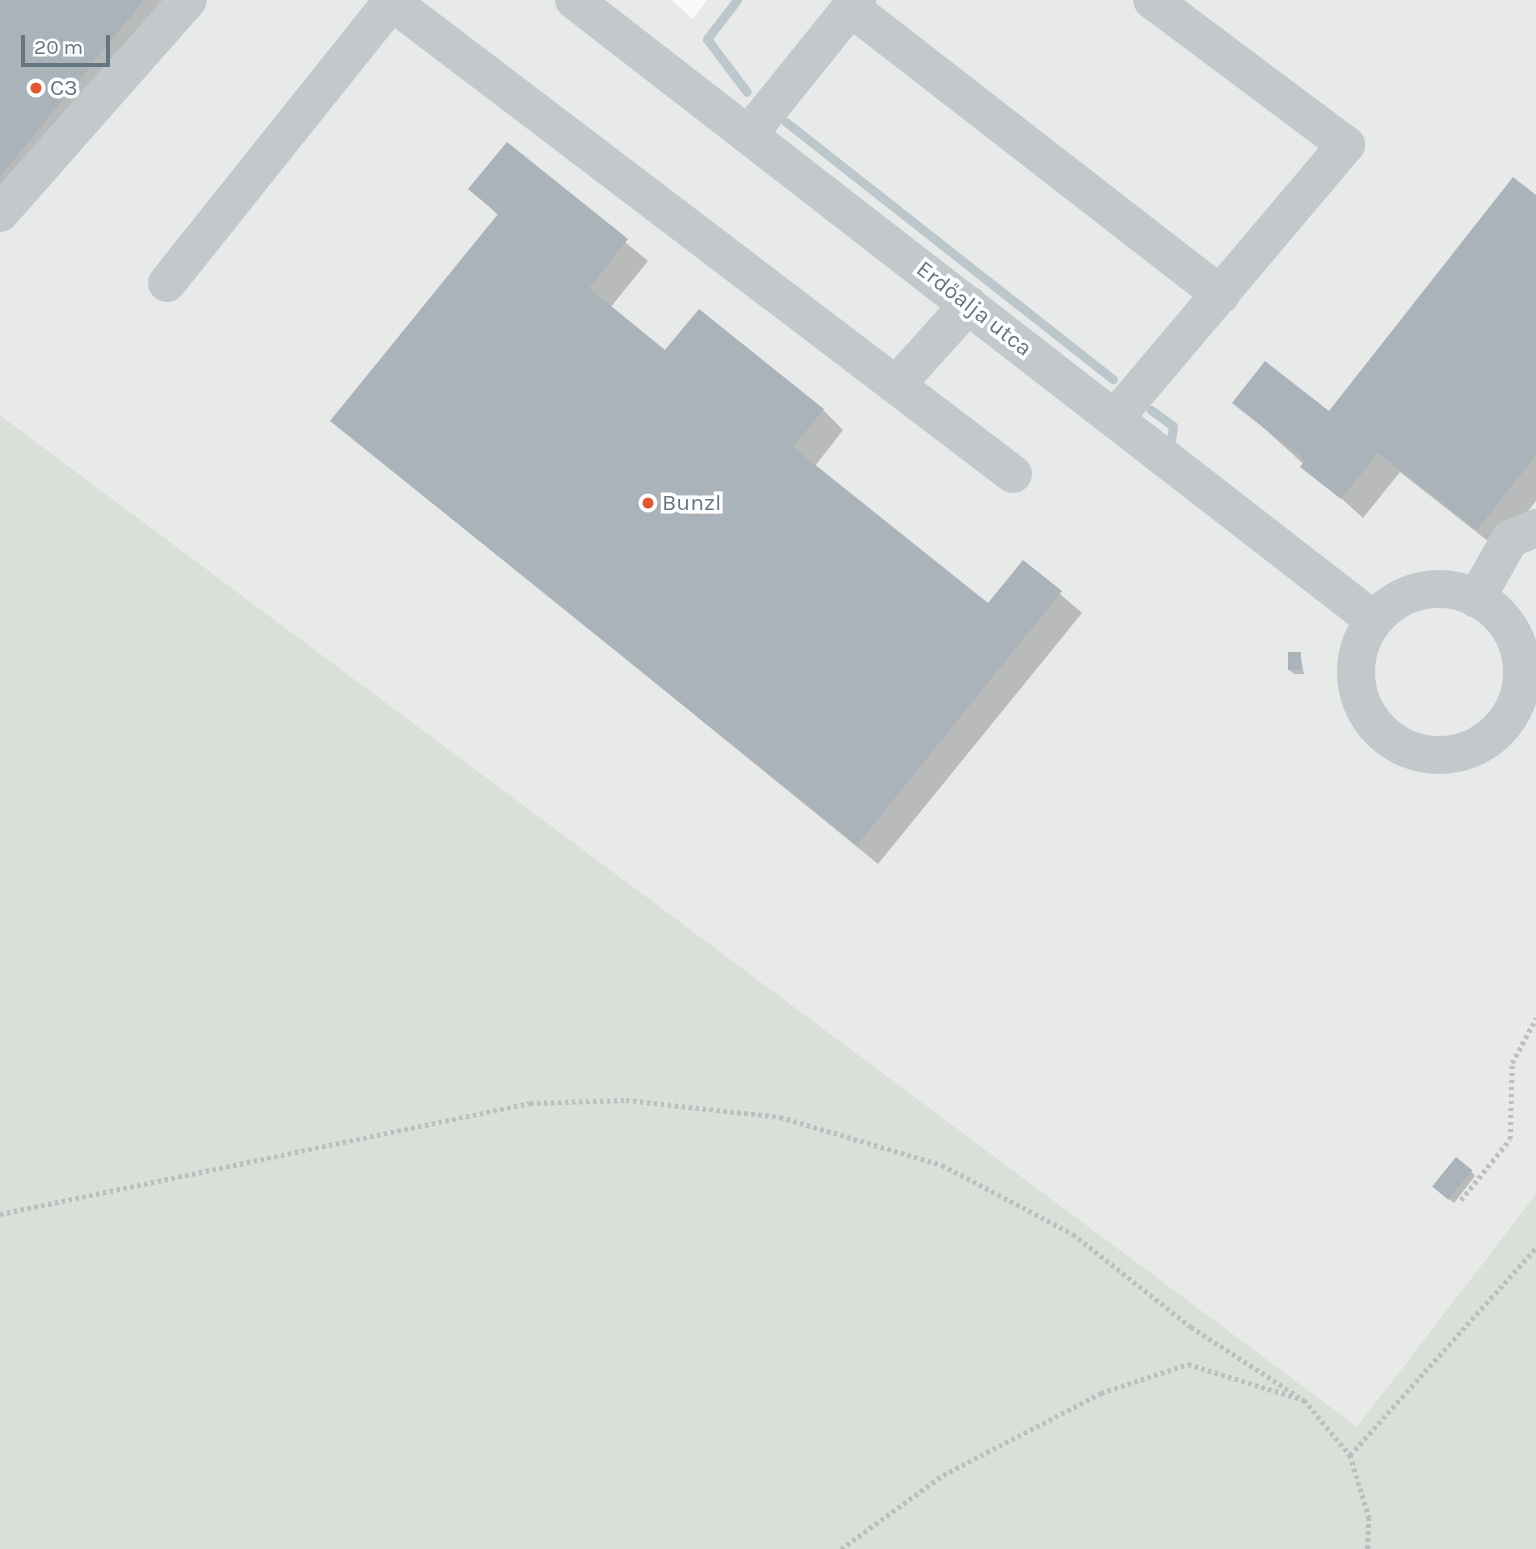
<!DOCTYPE html>
<html>
<head>
<meta charset="utf-8">
<style>
	body { margin:0 }
	#map { position:relative; width:1536px; height:1549px; overflow:hidden; background:#fafaf8; font-family:Karla,sans-serif }
	div>[style] { position:absolute }
	.built>* { inset:0; background:#e8e9e9 }
	.green>* { inset:0; background:#dadfd7 }
	.shadow>* { inset:0; background:#0003 }
	.stream>* { height:9px; margin:-4.5px; padding:0 4.5px; transform-origin:4.5px; border-radius:4.5px; background:#bbc7cb }
	.building>* { inset:0; background:#aab3b9; transform-origin:0 0 }
	.path>* { height:4.5px; margin-top:-2.25px; transform-origin:0; background:repeating-linear-gradient(90deg,#bbbfc2 0 3.5px,transparent 0 7px) }
	.minor>* { height:38px; margin:-19px; padding:0 19px; transform-origin:19px; border-radius:19px; background:#c3c8cc }
	.minor>.ring { margin:-19px; padding:0; box-sizing:content-box; background:none; border:38px solid #c3c8cc; border-radius:50% }
	.dots>* { width:19px; height:19px; translate:-50% -50%; box-sizing:border-box; border:4px solid #fff; border-radius:50% }
	span { translate:-50% -50%; white-space:nowrap; text-align:center; line-height:1.15; -webkit-text-stroke:7px #fff; paint-order:stroke }
	.poi-label { font-size:23px; color:#657683 }
	.left { translate:0 -50%; text-align:left }
	.street-label { font-size:23px; color:#657683 }
	.scale { position:absolute; left:21px; top:35px; width:89px; height:32px; box-sizing:border-box; border:4px solid #657683; border-top:0; padding-left:9px; font-size:21px; line-height:24px; white-space:nowrap; color:#657683; -webkit-text-stroke:5px #fff; paint-order:stroke }
</style>
</head>
<body>
<div id="map">
	<div class="built">
		<i style="clip-path:polygon(0 0,671px 0,693px 19px,707px 0,1536px 0,1536px 1194px,1357px 1428px,0 415px)"></i>
	</div>
	<div class="green">
		<i style="clip-path:polygon(0 415px,1357px 1427px,1536px 1194px,1536px 1549px,0 1549px)"></i>
	</div>
	<div class="shadow">
		<i style="clip-path:polygon(0 0,181px 0,0 222px)"></i>
		<i style="clip-path:polygon(507px 144px,648px 261px,610px 308px,666px 353px,823px 410px,843px 430px,815px 466px,989px 606px,1023px 562px,1082px 613px,878px 864px,333px 421px,499px 216px,471px 189px)"></i>
		<i style="clip-path:polygon(1536px 197px,1536px 501px,1498px 549px,1400px 472px,1363px 518px,1235px 402px,1329px 413px)"></i>
		<i style="clip-path:polygon(1300px 653px,1304px 674px,1294px 674px,1289px 670px)"></i>
		<i style="clip-path:polygon(1471px 1171px,1475px 1176px,1454px 1203px,1439px 1191px)"></i>
	</div>
	<div class="stream">
		<i style="left:737px;top:0;width:49px;rotate:127.6deg"></i>
		<i style="left:707px;top:39px;width:66px;rotate:53deg"></i>
		<i style="left:786px;top:122px;width:416px;rotate:38.2deg"></i>
		<i style="left:1151px;top:410px;width:27px;rotate:36deg"></i>
		<i style="left:1173px;top:426px;width:22px;rotate:98deg"></i>
	</div>
	<div class="building">
		<i style="clip-path:polygon(0 0,144px 0,0 177px)"></i>
		<i style="clip-path:polygon(507px 142px,628px 239px,589px 288px,665px 350px,699px 309px,824px 409px,793px 447px,988px 603px,1023px 560px,1062px 591px,857px 845px,330px 421px,498px 214px,468px 189px)"></i>
		<i style="clip-path:polygon(1513px 177px,1536px 195px,1536px 455px,1477px 530px,1378px 453px,1341px 499px,1300px 467px,1305px 460px,1232px 403px,1265px 361px,1329px 411px)"></i>
		<i style="left:1288px;top:652px;width:13px;height:18px"></i>
		<i style="left:1456px;top:1157px;width:21px;height:38px;rotate:39deg"></i>
	</div>
	<div class="path">
		<i style="left:1520px;top:695px;width:16px;rotate:7deg"></i>
		<i style="left:1461px;top:1200px;width:78px;rotate:-51.2deg"></i>
		<i style="left:1510px;top:1139px;width:76px;rotate:-88.5deg"></i>
		<i style="left:1512px;top:1063px;width:51px;rotate:-61.9deg"></i>
		<i style="left:0;top:1214px;width:541px;rotate:-11.83deg"></i>
		<i style="left:530px;top:1103px;width:96px;rotate:-1.8deg"></i>
		<i style="left:626px;top:1100px;width:155px;rotate:6.3deg"></i>
		<i style="left:780px;top:1117px;width:169px;rotate:16.5deg"></i>
		<i style="left:942px;top:1165px;width:148px;rotate:27.8deg"></i>
		<i style="left:1073px;top:1234px;width:150px;rotate:38.2deg"></i>
		<i style="left:1191px;top:1327px;width:135px;rotate:32.9deg"></i>
		<i style="left:1350px;top:1455px;width:65px;rotate:73deg"></i>
		<i style="left:1369px;top:1517px;width:32px;rotate:92deg"></i>
		<i style="left:841px;top:1549px;width:126px;rotate:-36deg"></i>
		<i style="left:943px;top:1475px;width:178px;rotate:-27.4deg"></i>
		<i style="left:1101px;top:1393px;width:92px;rotate:-18.4deg"></i>
		<i style="left:1188px;top:1364px;width:121px;rotate:17.2deg"></i>
		<i style="left:1304px;top:1400px;width:72px;rotate:50.1deg"></i>
		<i style="left:1350px;top:1455px;width:278px;rotate:-48.1deg"></i>
	</div>
	<div class="minor">
		<i style="left:574px;top:0;width:1012px;rotate:37.78deg"></i>
		<i style="left:392px;top:2px;width:780px;rotate:37.24deg"></i>
		<i style="left:851px;top:8px;width:468px;rotate:37.8deg"></i>
		<i style="left:748px;top:135px;width:174px;rotate:-51.1deg"></i>
		<i style="left:0;top:213px;width:284px;rotate:-48.6deg"></i>
		<i style="left:167px;top:283px;width:362px;rotate:-51.4deg"></i>
		<i style="left:896px;top:385px;width:108px;rotate:-48deg"></i>
		<i style="left:1115px;top:418px;width:358px;rotate:-49.8deg"></i>
		<i style="left:1346px;top:145px;width:242px;rotate:-143.2deg"></i>
		<i class="ring" style="left:1356px;top:589px;width:128px;height:128px"></i>
		<i style="left:1476px;top:599px;width:69px;rotate:-60.5deg"></i>
		<i style="left:1510px;top:539px;width:28px;rotate:-23deg"></i>
	</div>
	<div class="dots">
		<i style="left:36px;top:88px;background:#e4572e"></i>
		<i style="left:648px;top:503px;background:#e4572e"></i>
	</div>
	<div class="poi-label">
		<span class="left" style="left:50px;top:88px">C3</span>
		<span class="left" style="left:662px;top:503px">Bunzl</span>
	</div>
	<div class="street-label">
		<span style="left:974px;top:309px;rotate:38deg">Erdőalja utca</span>
	</div>
	<div class="scale">20 m</div>
</div>
</body>
</html>
